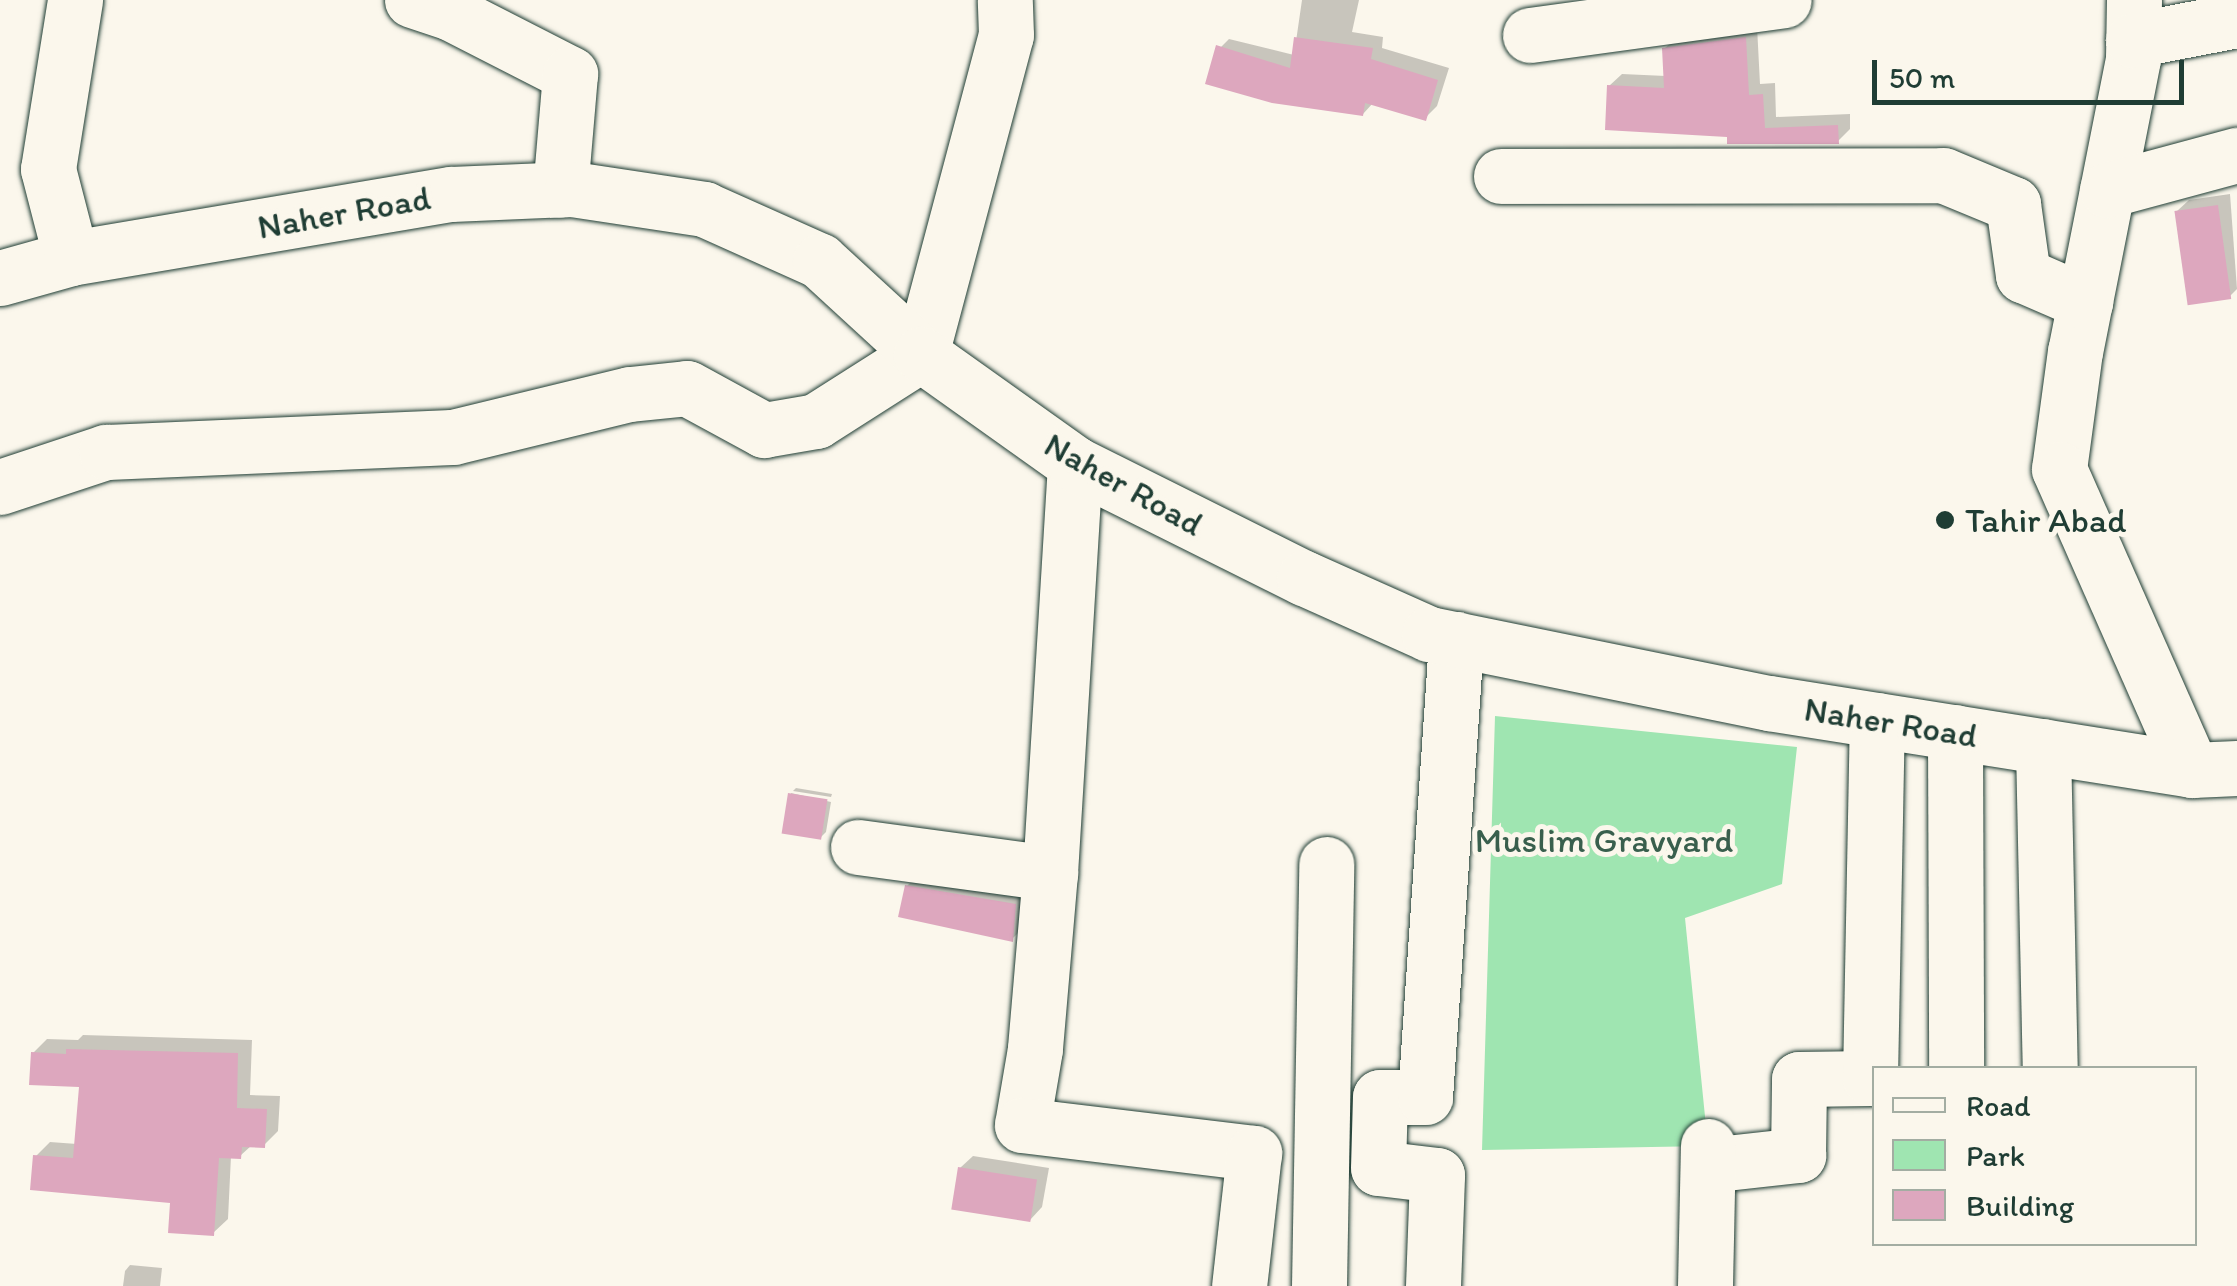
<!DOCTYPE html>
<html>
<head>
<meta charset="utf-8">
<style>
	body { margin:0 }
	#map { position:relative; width:2237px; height:1286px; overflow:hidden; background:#fbf7ec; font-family:Itim,sans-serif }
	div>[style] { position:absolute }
	.green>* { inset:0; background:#9fe5b1 }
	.shadow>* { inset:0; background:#0003 }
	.building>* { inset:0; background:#dda7be; transform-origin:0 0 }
	.roads { filter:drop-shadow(0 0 2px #1f3d34) drop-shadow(0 0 2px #1f3d34) }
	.minor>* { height:55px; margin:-27.5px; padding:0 27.5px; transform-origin:27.5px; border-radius:27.5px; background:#fbf7ec }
	.major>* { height:55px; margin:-27.5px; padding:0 27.5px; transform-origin:27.5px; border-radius:27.5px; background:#fbf7ec }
	.dots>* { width:28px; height:28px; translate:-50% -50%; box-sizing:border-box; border:5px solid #fbf7ec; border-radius:50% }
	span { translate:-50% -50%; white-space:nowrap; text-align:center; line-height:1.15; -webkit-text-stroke:10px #fbf7ec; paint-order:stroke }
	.street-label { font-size:35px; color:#1f3d34 }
	.poi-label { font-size:35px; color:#1f3d34 }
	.left { translate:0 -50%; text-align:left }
	.park-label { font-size:35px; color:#395f4d }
	.legend { position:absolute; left:1872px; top:1066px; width:325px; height:180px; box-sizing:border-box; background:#fbf7ec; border:2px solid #a3ada2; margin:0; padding:12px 18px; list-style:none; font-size:30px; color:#1f3d34 }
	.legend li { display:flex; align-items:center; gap:20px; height:50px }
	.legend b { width:50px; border:2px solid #a3ada2 }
	.scale { position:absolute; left:1872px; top:60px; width:312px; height:45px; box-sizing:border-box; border:5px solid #1f3d34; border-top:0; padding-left:12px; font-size:30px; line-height:35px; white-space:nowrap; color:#1f3d34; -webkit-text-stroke:8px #fbf7ec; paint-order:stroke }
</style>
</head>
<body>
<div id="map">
	<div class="green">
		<i style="clip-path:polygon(1495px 716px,1797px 747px,1782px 884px,1685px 918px,1708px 1146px,1482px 1150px)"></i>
	</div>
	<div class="shadow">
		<i style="clip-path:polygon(1302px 0,1359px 0,1352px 32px,1383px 37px,1382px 48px,1449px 68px,1437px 106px,1425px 118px,1373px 103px,1363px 114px,1217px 51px,1229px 39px,1294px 55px)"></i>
		<i style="clip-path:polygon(1757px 26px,1760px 84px,1775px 83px,1776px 117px,1850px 114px,1850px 129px,1838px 141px,1729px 135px,1609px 86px,1622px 74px,1666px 76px,1664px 49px,1677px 37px)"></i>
		<i style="clip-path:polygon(2230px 194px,2237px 289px,2229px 297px,2176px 212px,2189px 200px)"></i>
		<i style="clip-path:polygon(796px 788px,832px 794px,831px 797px,793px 791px)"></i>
		<i style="clip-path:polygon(791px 793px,831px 802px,826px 832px,820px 838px,784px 831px)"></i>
		<i style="clip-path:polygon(920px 873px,1027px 892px,1024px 927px,1012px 939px,907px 886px)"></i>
		<i style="clip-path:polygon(83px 1035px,252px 1040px,250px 1095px,280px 1096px,278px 1131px,264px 1145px,252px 1145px,240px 1156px,231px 1156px,228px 1219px,213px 1233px,173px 1201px,36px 1156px,50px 1142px,77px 1144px,82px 1085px,33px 1053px,47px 1039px,78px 1040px)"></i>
		<i style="clip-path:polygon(973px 1156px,1049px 1168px,1042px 1207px,1030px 1220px,960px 1168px)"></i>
		<i style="clip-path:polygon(130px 1265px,162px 1268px,160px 1286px,123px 1286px,125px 1271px)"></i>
	</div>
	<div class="building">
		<i style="clip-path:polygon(1294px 37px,1373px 48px,1371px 59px,1438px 80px,1426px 121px,1365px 103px,1363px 116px,1272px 103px,1205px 84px,1216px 45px,1290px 68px)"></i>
		<i style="clip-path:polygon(1746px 37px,1749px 95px,1763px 94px,1765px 128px,1838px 125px,1839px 144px,1727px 144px,1727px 137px,1605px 130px,1607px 85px,1664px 88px,1662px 48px)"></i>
		<i style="left:2218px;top:205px;width:95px;height:44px;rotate:82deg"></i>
		<i style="left:788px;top:793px;width:40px;height:41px;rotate:9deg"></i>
		<i style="clip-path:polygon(905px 885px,1016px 904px,1013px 942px,898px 917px)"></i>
		<i style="clip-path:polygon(66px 1049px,238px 1053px,237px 1108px,267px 1109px,265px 1148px,242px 1147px,241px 1159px,219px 1158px,214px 1236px,168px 1233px,170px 1203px,30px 1190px,33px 1155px,73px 1158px,79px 1087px,29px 1085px,31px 1052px,66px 1054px)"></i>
		<i style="left:958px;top:1167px;width:80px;height:43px;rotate:9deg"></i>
	</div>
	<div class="roads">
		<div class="minor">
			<i style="left:412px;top:0;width:41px;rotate:18.4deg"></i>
			<i style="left:451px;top:13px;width:134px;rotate:27.1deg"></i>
			<i style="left:570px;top:74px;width:116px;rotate:94.9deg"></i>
			<i style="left:2134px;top:0;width:59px;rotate:91deg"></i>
			<i style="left:2133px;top:59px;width:298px;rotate:101.2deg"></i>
			<i style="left:2075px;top:351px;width:119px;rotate:97.7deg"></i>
			<i style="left:2059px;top:469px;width:329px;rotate:66.2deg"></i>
			<i style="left:1530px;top:35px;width:256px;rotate:-7.8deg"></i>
			<i style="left:2133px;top:40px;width:106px;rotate:-10.9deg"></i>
			<i style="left:1501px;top:176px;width:442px;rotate:-0.1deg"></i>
			<i style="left:1943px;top:175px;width:76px;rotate:22.5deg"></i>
			<i style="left:2013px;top:204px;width:72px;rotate:82deg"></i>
			<i style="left:2023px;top:275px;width:68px;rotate:23.5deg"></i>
			<i style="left:2107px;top:190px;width:135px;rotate:-15.1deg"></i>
			<i style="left:71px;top:258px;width:92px;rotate:-104.5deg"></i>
			<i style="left:48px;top:169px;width:171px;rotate:-80.9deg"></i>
			<i style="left:0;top:487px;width:112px;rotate:-18.3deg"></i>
			<i style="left:106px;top:452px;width:347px;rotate:-2.5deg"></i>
			<i style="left:453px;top:437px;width:182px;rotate:-13.7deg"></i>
			<i style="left:630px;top:394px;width:57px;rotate:-6deg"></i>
			<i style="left:687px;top:388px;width:88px;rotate:28.6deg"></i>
			<i style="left:764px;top:430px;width:53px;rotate:-9.8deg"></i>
			<i style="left:816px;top:421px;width:125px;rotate:-32.5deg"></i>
			<i style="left:921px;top:354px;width:330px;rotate:-75.1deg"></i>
			<i style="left:1006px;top:35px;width:35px;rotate:-92deg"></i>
			<i style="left:1955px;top:732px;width:336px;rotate:89.8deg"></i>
			<i style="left:2043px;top:746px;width:322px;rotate:88.8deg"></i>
			<i style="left:858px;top:847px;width:194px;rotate:7.7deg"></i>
			<i style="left:1050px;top:873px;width:410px;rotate:-86.5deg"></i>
			<i style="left:1050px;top:873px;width:177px;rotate:94.9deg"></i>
			<i style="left:1035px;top:1049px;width:77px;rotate:99.7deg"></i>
			<i style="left:1022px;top:1125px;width:234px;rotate:6.9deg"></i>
			<i style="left:1254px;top:1153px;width:134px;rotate:96.4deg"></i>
			<i style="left:1708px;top:1165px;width:91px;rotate:-6.3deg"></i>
			<i style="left:1798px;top:1155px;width:76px;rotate:-89.2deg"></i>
			<i style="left:1799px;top:1079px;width:71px;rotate:-0.8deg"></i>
			<i style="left:1870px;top:1078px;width:358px;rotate:-88.9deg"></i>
			<i style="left:1319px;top:1286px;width:422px;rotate:-89deg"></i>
			<i style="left:1433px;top:1286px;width:111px;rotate:-87.9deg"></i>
			<i style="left:1437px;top:1175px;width:59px;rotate:-173.2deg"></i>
			<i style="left:1378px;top:1168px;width:71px;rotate:-88.4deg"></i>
			<i style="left:1380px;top:1097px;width:45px"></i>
			<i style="left:1425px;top:1097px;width:459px;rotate:-86.1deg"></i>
			<i style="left:1705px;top:1286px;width:140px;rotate:-88.8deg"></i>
		</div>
		<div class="major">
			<i style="left:0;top:278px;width:74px;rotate:-15.7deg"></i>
			<i style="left:71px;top:258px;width:385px;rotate:-9.6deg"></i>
			<i style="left:451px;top:194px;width:121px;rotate:-2.4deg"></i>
			<i style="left:572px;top:189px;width:134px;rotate:8.6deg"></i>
			<i style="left:704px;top:209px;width:127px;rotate:24.1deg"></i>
			<i style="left:820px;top:261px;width:137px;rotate:42.6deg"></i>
			<i style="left:921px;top:354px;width:189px;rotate:35.5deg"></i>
			<i style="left:1075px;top:464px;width:256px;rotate:26.5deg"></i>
			<i style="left:1304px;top:578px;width:137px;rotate:24.1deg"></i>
			<i style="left:1429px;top:634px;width:347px;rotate:11.5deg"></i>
			<i style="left:1769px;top:703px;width:428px;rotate:9deg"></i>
			<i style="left:2192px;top:770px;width:45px;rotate:-2.5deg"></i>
		</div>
	</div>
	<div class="dots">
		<i style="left:1945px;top:520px;background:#1f3d34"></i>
	</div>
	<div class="street-label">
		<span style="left:344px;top:212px;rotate:-10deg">Naher Road</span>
		<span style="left:1124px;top:484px;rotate:29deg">Naher Road</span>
		<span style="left:1891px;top:722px;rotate:9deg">Naher Road</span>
	</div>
	<div class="poi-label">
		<span class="left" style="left:1965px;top:520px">Tahir Abad</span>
	</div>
	<div class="park-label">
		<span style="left:1604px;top:840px">Muslim Gravyard</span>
	</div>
	<ul class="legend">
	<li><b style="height:12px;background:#fbf7ec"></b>Road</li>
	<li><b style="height:28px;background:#9fe5b1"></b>Park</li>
	<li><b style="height:28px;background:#dda7be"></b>Building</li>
	</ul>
	<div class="scale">50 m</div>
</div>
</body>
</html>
